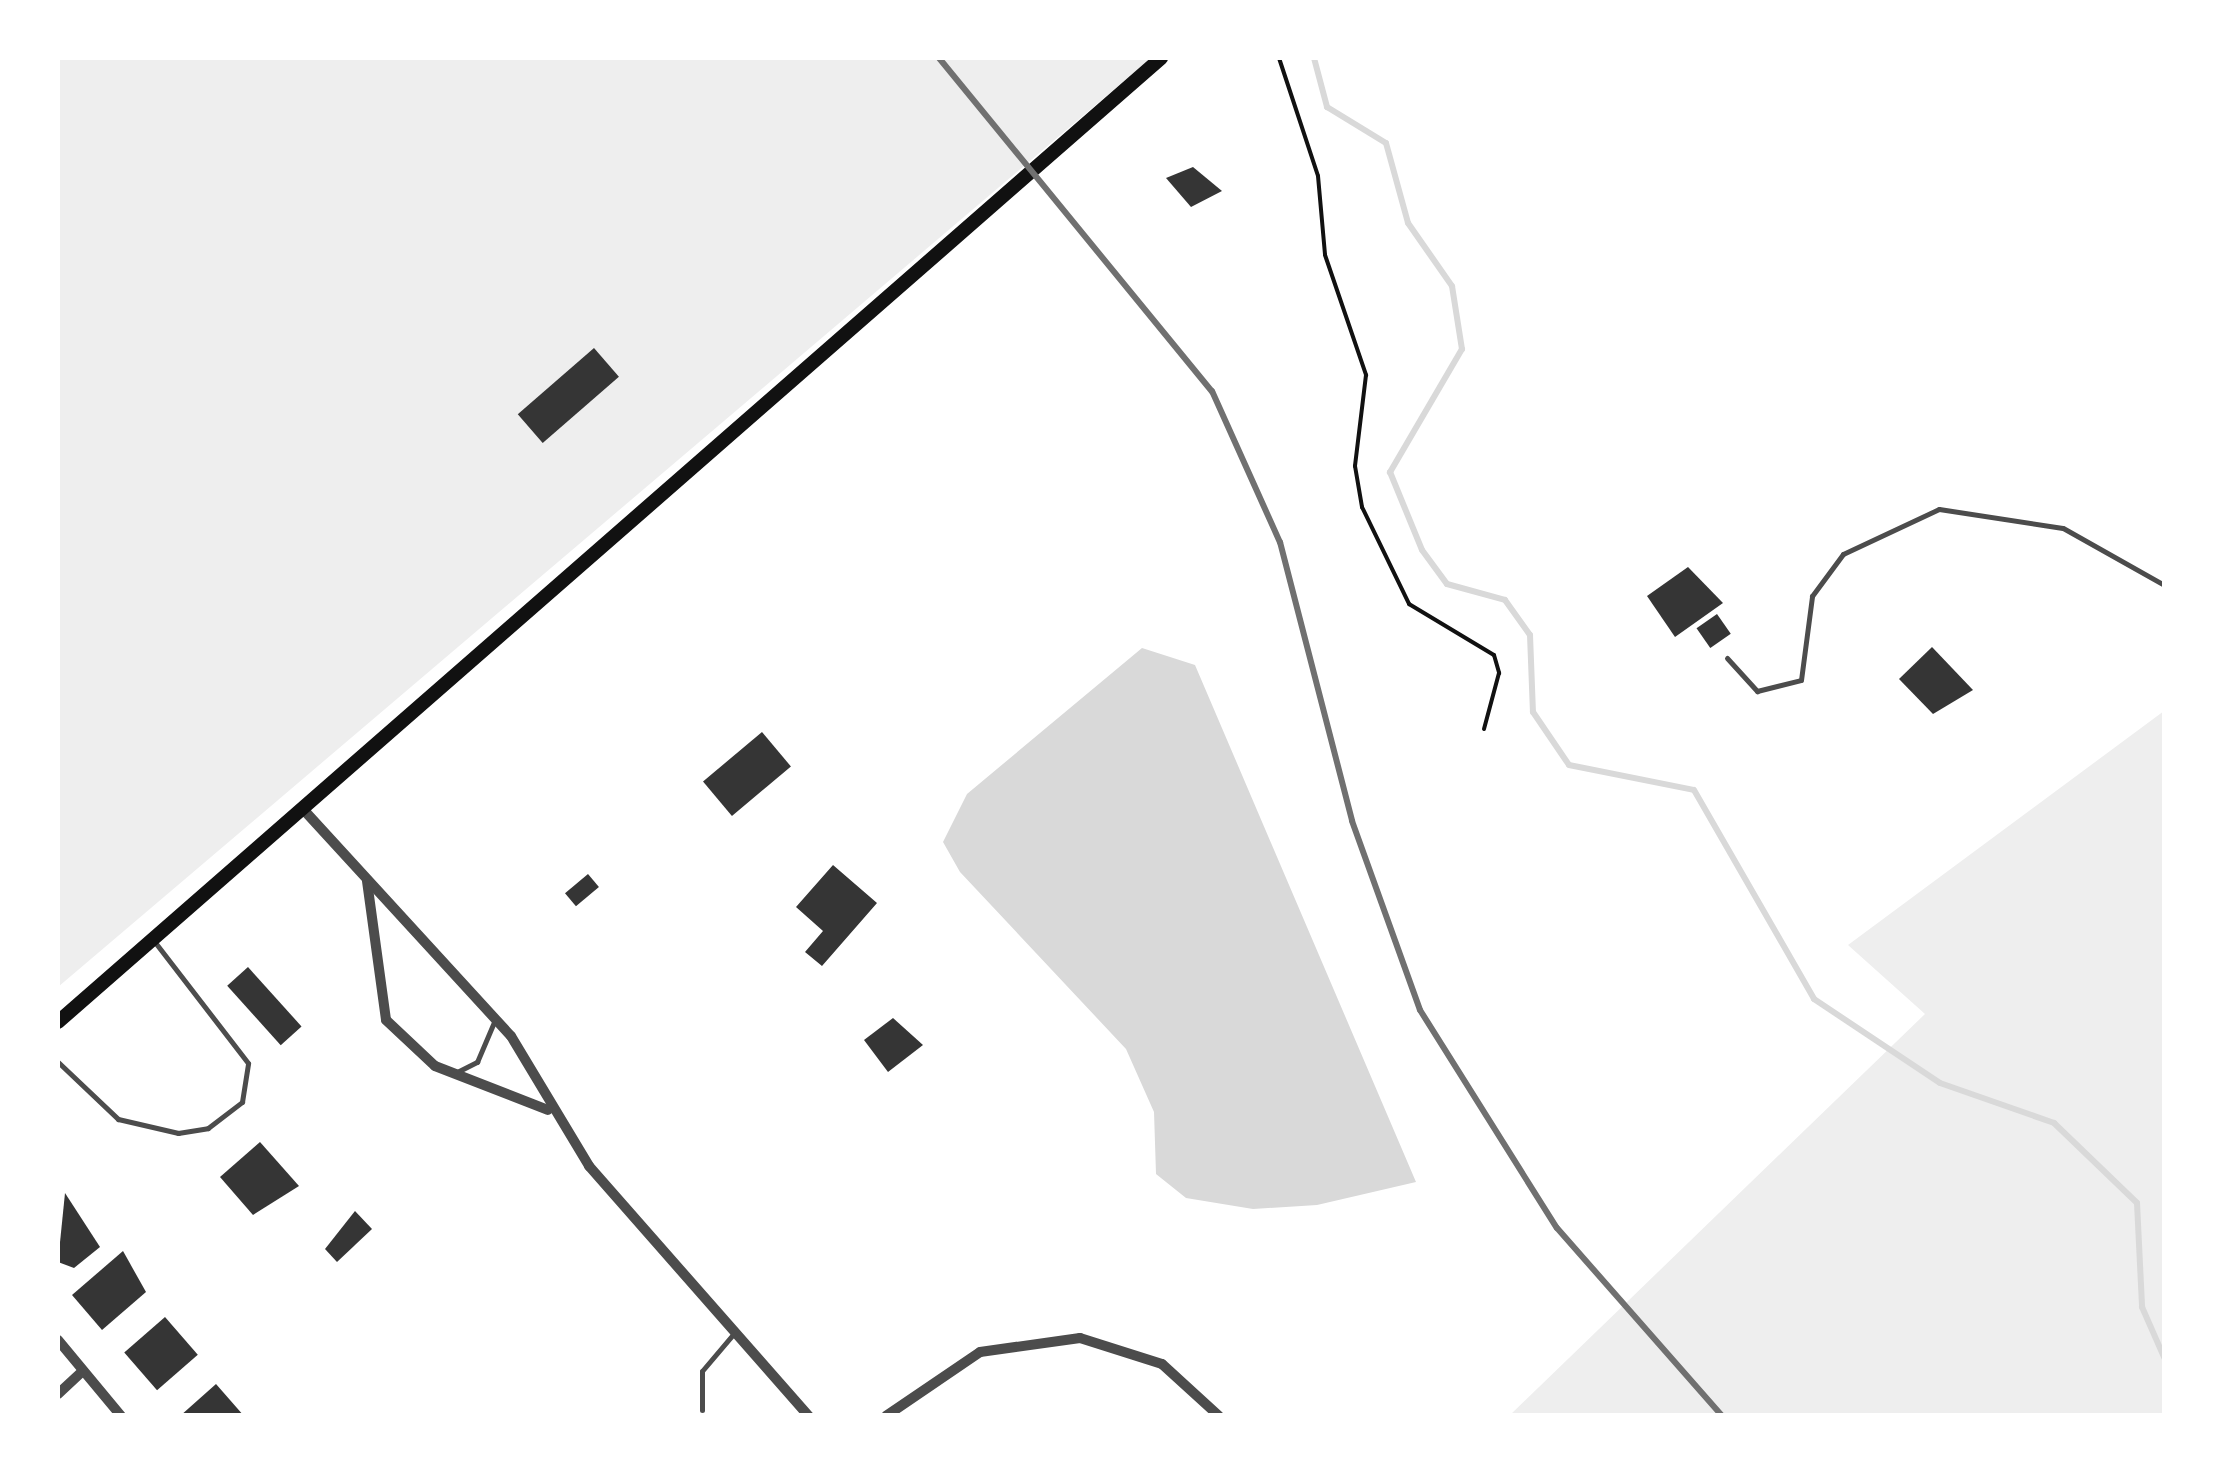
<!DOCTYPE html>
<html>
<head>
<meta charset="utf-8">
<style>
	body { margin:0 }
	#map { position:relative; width:2222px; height:1473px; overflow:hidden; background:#fff; font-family:Jost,sans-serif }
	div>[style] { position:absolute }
	.green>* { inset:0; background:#eee }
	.water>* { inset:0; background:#d9d9d9 }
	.stream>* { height:6px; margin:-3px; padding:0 3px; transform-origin:3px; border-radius:3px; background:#d9d9d9 }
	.building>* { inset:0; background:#353535; transform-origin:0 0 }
	.path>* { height:4px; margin:-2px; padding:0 2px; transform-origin:2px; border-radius:2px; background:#111 }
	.service>* { height:5px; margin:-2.5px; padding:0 2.5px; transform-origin:2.5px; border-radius:2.5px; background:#4c4c4c }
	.minor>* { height:10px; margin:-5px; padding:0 5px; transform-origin:5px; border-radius:5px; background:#4c4c4c }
	.secondary>* { height:14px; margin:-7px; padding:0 7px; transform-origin:7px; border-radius:7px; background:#111 }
	.rail>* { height:6px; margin:-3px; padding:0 3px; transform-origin:3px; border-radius:3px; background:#707070 }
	span { translate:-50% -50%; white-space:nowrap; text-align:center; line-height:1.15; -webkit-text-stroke:9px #fff; paint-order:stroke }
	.frame { position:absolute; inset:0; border:60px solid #fff; pointer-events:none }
</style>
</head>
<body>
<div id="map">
	<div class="green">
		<i style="clip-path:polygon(58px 58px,1151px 58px,58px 987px)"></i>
		<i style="clip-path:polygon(2164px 711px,2164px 1415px,1510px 1415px,1925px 1014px,1848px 945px)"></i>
	</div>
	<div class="water">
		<i style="clip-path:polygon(1142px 648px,1195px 665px,1416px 1182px,1317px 1205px,1253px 1209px,1186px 1198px,1156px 1174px,1154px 1112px,1126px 1049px,960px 872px,943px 842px,967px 794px)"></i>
	</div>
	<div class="stream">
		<i style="left:1314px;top:58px;width:51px;rotate:75.1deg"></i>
		<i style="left:1327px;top:107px;width:69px;rotate:31.4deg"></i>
		<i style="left:1386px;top:143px;width:83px;rotate:74.6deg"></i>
		<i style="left:1408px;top:223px;width:77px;rotate:55.1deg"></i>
		<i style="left:1452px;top:286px;width:64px;rotate:81deg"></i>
		<i style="left:1462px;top:349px;width:143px;rotate:120.3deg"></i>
		<i style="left:1390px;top:472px;width:84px;rotate:67.7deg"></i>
		<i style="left:1422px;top:550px;width:42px;rotate:53.7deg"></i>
		<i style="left:1447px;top:584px;width:60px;rotate:15.4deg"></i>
		<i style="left:1505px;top:600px;width:43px;rotate:54.5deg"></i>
		<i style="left:1530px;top:635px;width:77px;rotate:87.8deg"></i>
		<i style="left:1533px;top:712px;width:64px;rotate:55.8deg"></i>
		<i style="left:1569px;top:765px;width:127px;rotate:11.3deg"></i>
		<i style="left:1694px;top:790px;width:241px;rotate:60.1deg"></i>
		<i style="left:1814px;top:999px;width:151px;rotate:33.7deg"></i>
		<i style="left:1940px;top:1083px;width:121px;rotate:19.3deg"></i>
		<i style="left:2054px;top:1123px;width:115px;rotate:43.9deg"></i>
		<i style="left:2137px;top:1203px;width:104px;rotate:87.2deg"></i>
		<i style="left:2142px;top:1307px;width:55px;rotate:66.3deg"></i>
	</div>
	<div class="building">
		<i style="clip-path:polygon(1193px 167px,1222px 191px,1191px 207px,1166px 178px)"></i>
		<i style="left:594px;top:348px;width:38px;height:101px;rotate:49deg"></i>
		<i style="clip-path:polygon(1688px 567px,1723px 603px,1675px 637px,1647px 596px)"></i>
		<i style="left:1717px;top:614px;width:24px;height:25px;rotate:55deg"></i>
		<i style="clip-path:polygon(1932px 647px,1973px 690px,1933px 714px,1899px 679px)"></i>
		<i style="left:762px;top:732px;width:45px;height:77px;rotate:50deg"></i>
		<i style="clip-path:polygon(833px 865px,877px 903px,822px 966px,805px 952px,823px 931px,796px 907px)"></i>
		<i style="left:588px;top:874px;width:17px;height:30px;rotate:50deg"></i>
		<i style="left:248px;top:967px;width:80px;height:28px;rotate:48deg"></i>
		<i style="clip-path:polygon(893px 1018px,923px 1045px,888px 1072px,864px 1040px)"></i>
		<i style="clip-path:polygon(260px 1142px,299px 1186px,253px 1215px,220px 1177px)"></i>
		<i style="clip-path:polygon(65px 1193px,100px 1247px,74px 1268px,58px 1262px)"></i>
		<i style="clip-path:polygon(355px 1211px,372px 1229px,337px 1262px,325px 1249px)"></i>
		<i style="clip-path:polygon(123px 1251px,146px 1292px,102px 1330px,72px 1295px)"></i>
		<i style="left:165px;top:1317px;width:50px;height:54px;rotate:49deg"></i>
		<i style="clip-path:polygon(216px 1384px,244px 1416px,180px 1416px)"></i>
	</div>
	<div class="path">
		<i style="left:1279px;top:58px;width:124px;rotate:71.7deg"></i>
		<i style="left:1318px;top:176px;width:79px;rotate:84.9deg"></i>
		<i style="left:1325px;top:255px;width:127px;rotate:71.1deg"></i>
		<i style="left:1366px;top:375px;width:92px;rotate:96.9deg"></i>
		<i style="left:1355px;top:466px;width:42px;rotate:80.3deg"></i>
		<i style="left:1362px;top:507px;width:108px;rotate:64.1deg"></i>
		<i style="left:1409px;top:604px;width:99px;rotate:31deg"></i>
		<i style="left:1494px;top:655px;width:19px;rotate:74deg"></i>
		<i style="left:1499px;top:673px;width:58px;rotate:105deg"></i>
	</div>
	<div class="service">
		<i style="left:1727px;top:658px;width:45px;rotate:47.7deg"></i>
		<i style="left:1757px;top:691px;width:45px;rotate:-14deg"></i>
		<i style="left:1801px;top:680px;width:85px;rotate:-82.5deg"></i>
		<i style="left:1812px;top:596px;width:52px;rotate:-53.6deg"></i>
		<i style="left:1843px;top:554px;width:106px;rotate:-25.1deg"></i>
		<i style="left:1939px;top:509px;width:125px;rotate:8.7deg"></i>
		<i style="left:2063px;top:528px;width:116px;rotate:29.4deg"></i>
		<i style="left:58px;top:1062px;width:83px;rotate:43.5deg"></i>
		<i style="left:118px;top:1119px;width:62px;rotate:13.1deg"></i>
		<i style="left:178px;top:1133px;width:30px;rotate:-9deg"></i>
		<i style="left:208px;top:1128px;width:43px;rotate:-37.4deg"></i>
		<i style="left:242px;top:1102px;width:39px;rotate:-81deg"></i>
		<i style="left:248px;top:1063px;width:154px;rotate:-127.6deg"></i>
		<i style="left:455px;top:1073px;width:25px;rotate:-27deg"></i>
		<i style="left:477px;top:1062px;width:43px;rotate:-67deg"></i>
		<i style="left:702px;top:1410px;width:39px;rotate:-90deg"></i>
		<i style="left:702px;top:1371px;width:51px;rotate:-49.8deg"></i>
	</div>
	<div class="minor">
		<i style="left:302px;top:808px;width:309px;rotate:47.5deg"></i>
		<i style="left:511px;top:1036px;width:152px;rotate:59deg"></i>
		<i style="left:589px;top:1166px;width:333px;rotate:48.7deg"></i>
		<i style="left:367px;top:881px;width:140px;rotate:82.2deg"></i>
		<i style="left:386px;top:1020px;width:67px;rotate:43.2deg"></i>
		<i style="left:435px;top:1066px;width:121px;rotate:21.3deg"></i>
		<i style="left:58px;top:1340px;width:99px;rotate:50.3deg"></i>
		<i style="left:58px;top:1394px;width:34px;rotate:-43deg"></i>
		<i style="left:886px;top:1416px;width:114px;rotate:-34.2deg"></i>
		<i style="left:980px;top:1352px;width:101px;rotate:-8deg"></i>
		<i style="left:1080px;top:1338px;width:86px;rotate:17.6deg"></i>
		<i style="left:1162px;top:1364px;width:77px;rotate:42.4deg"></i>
	</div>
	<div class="secondary">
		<i style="left:58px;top:1022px;width:1465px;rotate:-41.15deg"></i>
	</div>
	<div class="rail">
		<i style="left:939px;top:58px;width:431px;rotate:50.7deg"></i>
		<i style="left:1212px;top:391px;width:166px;rotate:65.8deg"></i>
		<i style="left:1280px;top:542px;width:288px;rotate:75.5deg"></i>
		<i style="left:1352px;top:821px;width:201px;rotate:70.2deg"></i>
		<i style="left:1420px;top:1010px;width:257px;rotate:57.9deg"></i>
		<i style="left:1557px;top:1228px;width:250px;rotate:48.7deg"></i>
	</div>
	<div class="frame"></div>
</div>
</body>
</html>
